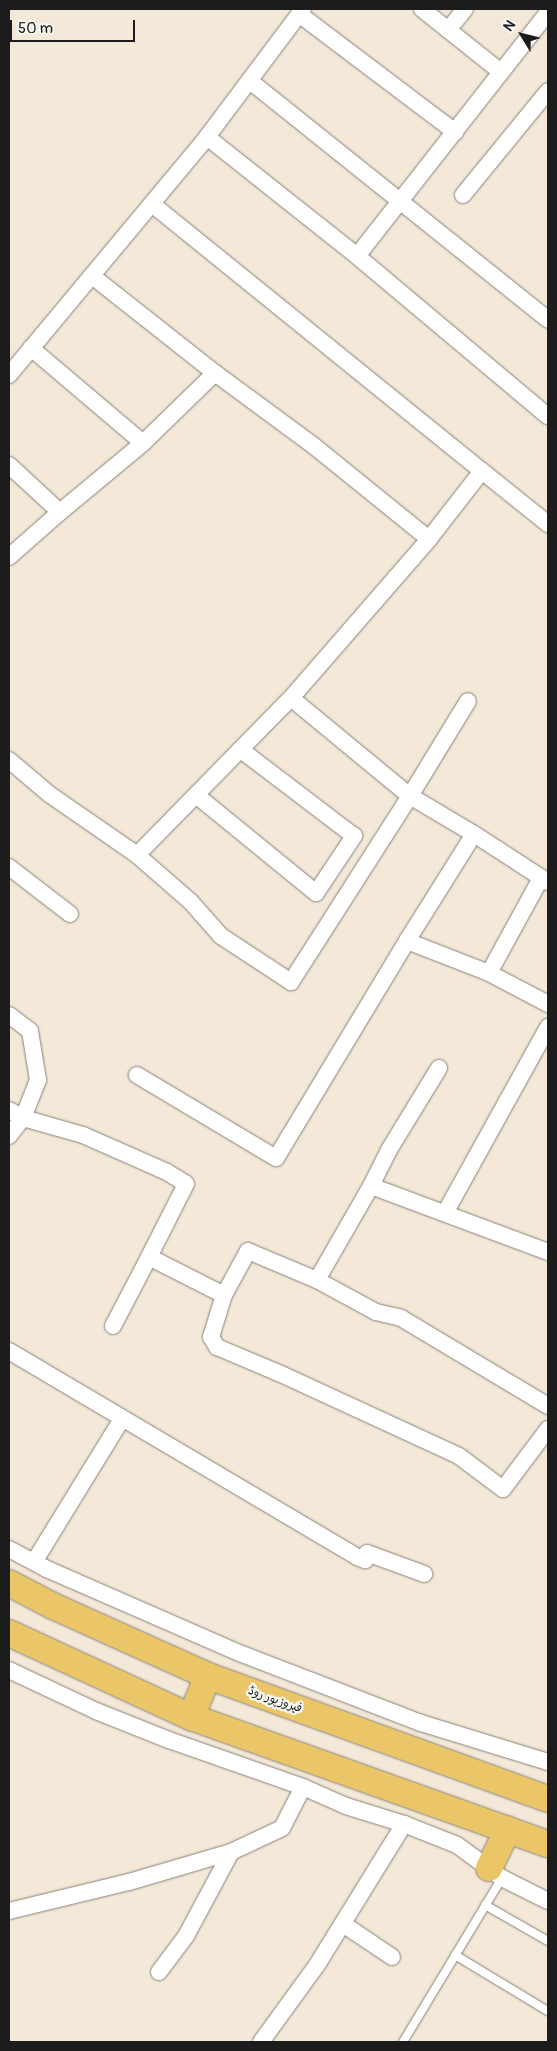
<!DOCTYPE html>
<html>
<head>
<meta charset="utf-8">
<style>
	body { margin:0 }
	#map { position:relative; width:557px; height:2051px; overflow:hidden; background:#f4e9d8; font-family:Pangolin,"Playpen Sans Arabic",sans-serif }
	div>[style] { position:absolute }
	.roads { filter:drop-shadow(0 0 1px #88827a) drop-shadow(0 0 1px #88827a) }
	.service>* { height:8px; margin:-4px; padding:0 4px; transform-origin:4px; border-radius:4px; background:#fff }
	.minor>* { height:16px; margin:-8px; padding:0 8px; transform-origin:8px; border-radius:8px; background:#fff }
	.trunk>* { height:26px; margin:-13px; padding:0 13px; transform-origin:13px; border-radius:13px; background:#eac669 }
	span { translate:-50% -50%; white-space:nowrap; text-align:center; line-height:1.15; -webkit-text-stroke:5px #f6f6f2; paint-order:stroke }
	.street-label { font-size:12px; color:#1c1c1c }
	.frame { position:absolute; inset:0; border:10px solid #1c1c1c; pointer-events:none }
	.north { position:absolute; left:497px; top:10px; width:50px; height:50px; -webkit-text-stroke:4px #f6f6f2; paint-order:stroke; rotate:306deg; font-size:14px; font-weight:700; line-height:20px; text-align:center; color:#1c1c1c }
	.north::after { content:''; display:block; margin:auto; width:18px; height:22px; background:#1c1c1c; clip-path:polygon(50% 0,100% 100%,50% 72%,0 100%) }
	.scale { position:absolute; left:10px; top:20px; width:125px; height:22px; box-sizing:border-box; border:2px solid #1c1c1c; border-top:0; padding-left:6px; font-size:15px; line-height:18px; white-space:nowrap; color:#1c1c1c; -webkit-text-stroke:4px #f6f6f2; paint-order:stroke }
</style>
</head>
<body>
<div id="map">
	<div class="roads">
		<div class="service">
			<i style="left:485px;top:1905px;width:73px;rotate:29.7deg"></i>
			<i style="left:455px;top:1955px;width:109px;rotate:31.1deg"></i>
			<i style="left:403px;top:2042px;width:192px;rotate:-58.9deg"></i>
		</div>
		<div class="minor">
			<i style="left:303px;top:9px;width:160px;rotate:126.9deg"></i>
			<i style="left:207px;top:137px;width:191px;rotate:38.4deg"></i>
			<i style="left:357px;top:256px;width:310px;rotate:-51.9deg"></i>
			<i style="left:422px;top:9px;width:101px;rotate:38.6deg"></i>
			<i style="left:299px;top:14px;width:196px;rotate:37.1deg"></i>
			<i style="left:448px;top:30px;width:27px;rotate:-51deg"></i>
			<i style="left:250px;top:81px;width:382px;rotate:38.7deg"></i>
			<i style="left:463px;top:195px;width:134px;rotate:-50.7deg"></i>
			<i style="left:152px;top:204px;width:424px;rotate:39deg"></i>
			<i style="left:357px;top:256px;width:249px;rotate:40deg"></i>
			<i style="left:31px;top:348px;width:147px;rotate:40.3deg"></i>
			<i style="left:215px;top:373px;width:123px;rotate:36.4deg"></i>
			<i style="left:314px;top:446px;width:148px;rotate:39deg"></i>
			<i style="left:9px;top:375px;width:310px;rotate:-50.2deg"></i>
			<i style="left:9px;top:465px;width:69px;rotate:42.7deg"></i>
			<i style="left:60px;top:512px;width:68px;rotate:138.6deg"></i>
			<i style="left:60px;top:512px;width:108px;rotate:-39.7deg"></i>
			<i style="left:143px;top:443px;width:100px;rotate:-44.2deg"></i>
			<i style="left:215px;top:373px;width:157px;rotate:-141.7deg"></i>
			<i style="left:291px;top:698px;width:211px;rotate:-49deg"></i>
			<i style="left:429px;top:539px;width:86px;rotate:-52.1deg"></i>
			<i style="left:482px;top:471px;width:85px;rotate:38.8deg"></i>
			<i style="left:9px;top:760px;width:52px;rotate:40.4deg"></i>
			<i style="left:49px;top:794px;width:107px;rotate:34.7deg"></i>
			<i style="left:137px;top:855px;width:220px;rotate:-45.6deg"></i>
			<i style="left:291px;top:698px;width:154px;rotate:39.5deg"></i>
			<i style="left:410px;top:796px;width:111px;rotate:-58.6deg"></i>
			<i style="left:196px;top:795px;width:155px;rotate:39.2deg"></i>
			<i style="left:316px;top:893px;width:69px;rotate:-56.3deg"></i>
			<i style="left:354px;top:836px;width:143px;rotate:-142.7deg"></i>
			<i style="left:474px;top:834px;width:88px;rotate:33deg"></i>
			<i style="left:137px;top:855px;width:70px;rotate:41deg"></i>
			<i style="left:190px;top:901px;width:47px;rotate:48.5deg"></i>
			<i style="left:221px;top:936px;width:84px;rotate:33.3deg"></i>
			<i style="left:291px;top:982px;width:221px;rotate:-57.4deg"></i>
			<i style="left:410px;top:796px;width:74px;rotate:30.7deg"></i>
			<i style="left:474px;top:834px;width:126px;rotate:122.1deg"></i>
			<i style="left:407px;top:941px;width:253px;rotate:121.1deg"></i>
			<i style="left:276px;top:1158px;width:162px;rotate:-149.2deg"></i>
			<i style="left:9px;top:867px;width:77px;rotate:37.6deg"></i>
			<i style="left:541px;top:878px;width:108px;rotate:118.7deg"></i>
			<i style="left:489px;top:973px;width:67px;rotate:27.7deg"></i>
			<i style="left:407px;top:941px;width:88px;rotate:21.3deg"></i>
			<i style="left:9px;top:1015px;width:26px;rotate:37deg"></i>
			<i style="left:30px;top:1031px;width:50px;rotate:80.7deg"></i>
			<i style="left:38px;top:1080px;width:41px;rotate:111.5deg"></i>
			<i style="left:23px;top:1118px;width:23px;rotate:128deg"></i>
			<i style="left:439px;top:1068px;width:96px;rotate:121.4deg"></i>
			<i style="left:389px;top:1150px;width:40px;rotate:116.6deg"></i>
			<i style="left:371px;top:1186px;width:108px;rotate:119.9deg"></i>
			<i style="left:317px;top:1280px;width:67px;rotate:28.5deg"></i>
			<i style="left:376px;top:1312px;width:26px;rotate:13deg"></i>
			<i style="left:401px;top:1318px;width:171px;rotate:30.9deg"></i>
			<i style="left:9px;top:1110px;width:16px;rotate:30deg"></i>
			<i style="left:23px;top:1118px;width:62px;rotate:15.8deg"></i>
			<i style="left:83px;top:1135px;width:92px;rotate:23.8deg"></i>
			<i style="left:167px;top:1172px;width:22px;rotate:32deg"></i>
			<i style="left:186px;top:1184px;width:82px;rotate:116.9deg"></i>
			<i style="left:371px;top:1186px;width:189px;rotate:20.4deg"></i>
			<i style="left:445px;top:1213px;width:213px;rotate:-61deg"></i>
			<i style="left:224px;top:1295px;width:44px;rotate:107.2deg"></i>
			<i style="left:211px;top:1337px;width:12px;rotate:59deg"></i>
			<i style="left:217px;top:1347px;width:69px;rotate:22.9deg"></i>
			<i style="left:281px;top:1374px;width:196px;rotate:24.7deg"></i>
			<i style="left:459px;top:1456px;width:55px;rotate:36.9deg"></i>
			<i style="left:503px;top:1489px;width:75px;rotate:-53.1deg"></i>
			<i style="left:113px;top:1326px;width:78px;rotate:-62.4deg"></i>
			<i style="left:149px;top:1257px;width:84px;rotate:26.9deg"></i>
			<i style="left:224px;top:1295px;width:50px;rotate:-61.4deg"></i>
			<i style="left:248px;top:1251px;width:75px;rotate:22.8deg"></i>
			<i style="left:9px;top:1351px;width:404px;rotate:30.6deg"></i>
			<i style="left:357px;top:1557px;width:9px;rotate:21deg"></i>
			<i style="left:365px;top:1560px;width:7px;rotate:-74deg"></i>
			<i style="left:367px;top:1553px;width:61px;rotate:20.2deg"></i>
			<i style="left:9px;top:1549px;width:43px;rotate:27.8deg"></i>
			<i style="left:47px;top:1569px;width:213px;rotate:23.6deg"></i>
			<i style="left:242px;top:1654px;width:192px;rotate:21.1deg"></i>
			<i style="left:421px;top:1723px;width:133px;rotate:17.1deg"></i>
			<i style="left:34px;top:1562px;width:168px;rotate:-58.4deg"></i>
			<i style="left:9px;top:1670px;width:96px;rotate:25.2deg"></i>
			<i style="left:96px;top:1711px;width:79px;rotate:21.7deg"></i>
			<i style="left:169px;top:1740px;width:142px;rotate:19.3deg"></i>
			<i style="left:303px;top:1787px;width:47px;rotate:23.8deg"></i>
			<i style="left:346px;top:1806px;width:61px;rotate:17.2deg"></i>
			<i style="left:404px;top:1824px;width:57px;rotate:21.6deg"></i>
			<i style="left:457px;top:1845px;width:56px;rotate:36.3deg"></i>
			<i style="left:502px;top:1878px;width:51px;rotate:26.6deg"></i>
			<i style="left:9px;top:1911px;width:123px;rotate:-13.6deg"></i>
			<i style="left:129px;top:1882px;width:106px;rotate:-16.4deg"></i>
			<i style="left:231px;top:1852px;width:56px;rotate:-25.2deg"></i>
			<i style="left:282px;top:1828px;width:46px;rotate:-62.9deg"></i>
			<i style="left:343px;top:1924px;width:59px;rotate:34deg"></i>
			<i style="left:159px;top:1972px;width:45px;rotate:-53.1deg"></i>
			<i style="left:186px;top:1936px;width:95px;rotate:-61.8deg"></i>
			<i style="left:261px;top:2042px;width:95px;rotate:-54deg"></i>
			<i style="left:317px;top:1965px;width:166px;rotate:-58.3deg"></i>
		</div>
		<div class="trunk">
			<i style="left:9px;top:1583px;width:50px;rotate:27.6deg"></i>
			<i style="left:53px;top:1606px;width:170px;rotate:24.3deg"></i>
			<i style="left:208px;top:1676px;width:362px;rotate:19.9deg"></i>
			<i style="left:9px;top:1633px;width:200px;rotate:24.8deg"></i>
			<i style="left:191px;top:1717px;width:379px;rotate:19.6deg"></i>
			<i style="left:191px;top:1717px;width:44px;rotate:-67.5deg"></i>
			<i style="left:489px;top:1868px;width:43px;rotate:-64deg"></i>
		</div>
	</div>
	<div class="street-label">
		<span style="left:275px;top:1700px;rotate:20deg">فیروزپور روڈ</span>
	</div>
	<div class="frame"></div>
	<div class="north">N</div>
	<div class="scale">50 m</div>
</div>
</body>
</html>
